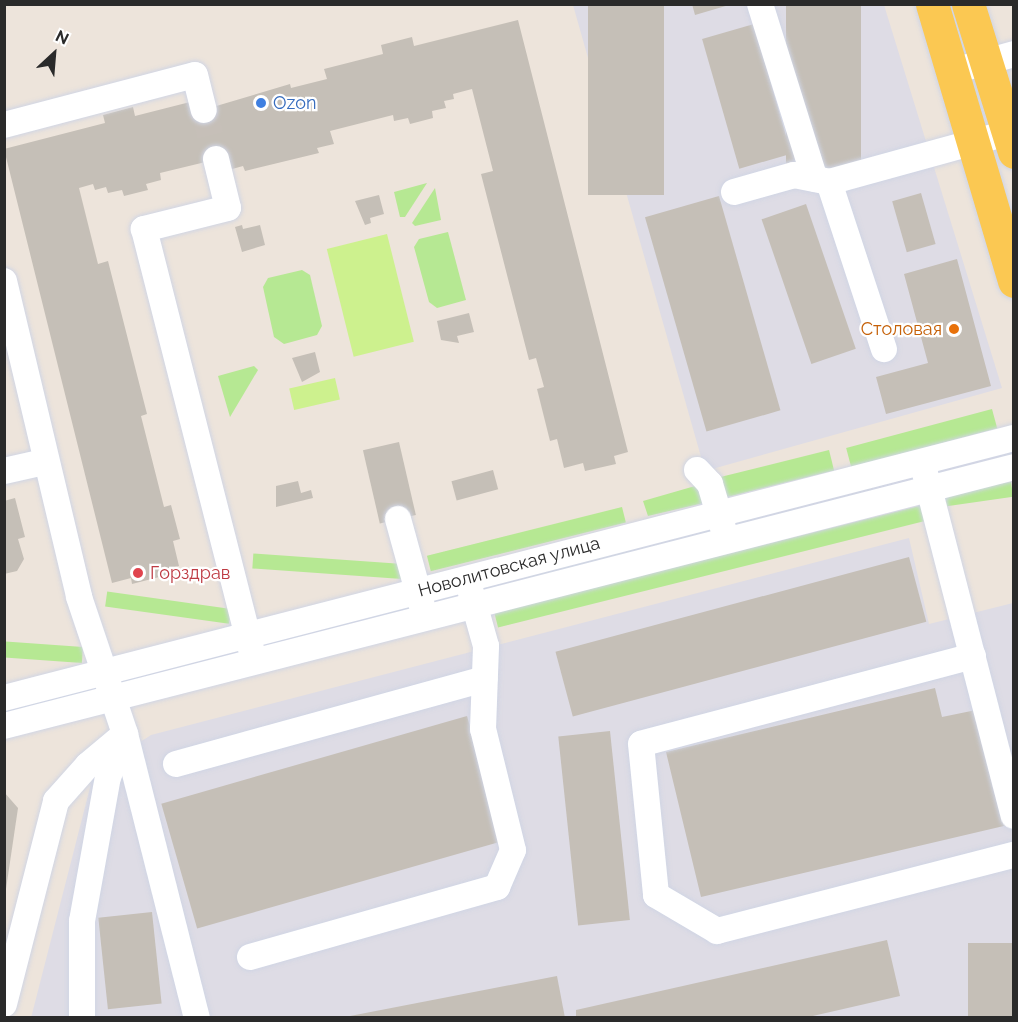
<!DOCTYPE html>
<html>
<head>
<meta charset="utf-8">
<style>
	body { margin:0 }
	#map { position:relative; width:1018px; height:1022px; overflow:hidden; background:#ede4db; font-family:Raleway,sans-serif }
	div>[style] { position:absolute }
	.industrial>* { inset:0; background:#dedce5 }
	.green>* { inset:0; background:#b6e893; transform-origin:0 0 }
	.pitch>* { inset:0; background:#cdf18e; transform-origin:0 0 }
	.building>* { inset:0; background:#c5bfb7; transform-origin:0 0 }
	.minor-tunnel>* { height:26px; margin-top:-13px; transform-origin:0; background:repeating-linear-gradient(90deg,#c6bfb8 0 26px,transparent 0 39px) }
	.roads { filter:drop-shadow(0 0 2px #d0d5e4) drop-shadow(0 0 2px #d0d5e4) }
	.minor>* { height:26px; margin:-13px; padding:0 13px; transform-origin:13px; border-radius:13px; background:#fff }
	.major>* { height:33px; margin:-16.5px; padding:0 16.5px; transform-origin:16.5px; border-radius:16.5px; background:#fbc852 }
	.dots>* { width:16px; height:16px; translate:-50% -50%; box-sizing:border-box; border:3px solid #fff; border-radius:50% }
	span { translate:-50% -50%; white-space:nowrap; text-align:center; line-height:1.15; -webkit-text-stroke:4.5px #fff; paint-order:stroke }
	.shop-label { font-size:18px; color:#366cbe }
	.left { translate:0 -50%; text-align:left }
	.food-label { font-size:18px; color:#c56008 }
	.right { translate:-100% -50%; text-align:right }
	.street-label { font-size:18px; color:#2a2a2a }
	.health-label { font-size:18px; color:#be3a42 }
	.frame { position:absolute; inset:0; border:6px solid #2a2a2a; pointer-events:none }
	.north { position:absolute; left:24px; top:24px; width:60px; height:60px; -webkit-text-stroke:4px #fff; paint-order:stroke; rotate:26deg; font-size:16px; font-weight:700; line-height:24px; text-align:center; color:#2a2a2a }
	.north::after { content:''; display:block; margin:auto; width:21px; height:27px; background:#2a2a2a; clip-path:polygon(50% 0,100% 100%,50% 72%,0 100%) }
</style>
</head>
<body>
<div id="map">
	<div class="industrial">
		<i style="clip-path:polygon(573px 5px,884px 5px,1002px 388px,705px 471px)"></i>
		<i style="clip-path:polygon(909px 538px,929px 624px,1013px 603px,1013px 1017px,31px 1018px,94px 772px,151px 735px)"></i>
	</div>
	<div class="green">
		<i style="clip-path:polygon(427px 183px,405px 217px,400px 217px,394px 192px)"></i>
		<i style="clip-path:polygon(435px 188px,441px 220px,415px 226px,412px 223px)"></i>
		<i style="clip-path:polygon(448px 232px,466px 300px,437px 308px,429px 302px,414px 247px,419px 239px)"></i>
		<i style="clip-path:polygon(302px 270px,310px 275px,322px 326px,317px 335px,284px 344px,274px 337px,263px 287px,268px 278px)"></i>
		<i style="clip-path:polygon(254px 366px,258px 370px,230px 417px,218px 376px)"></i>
		<i style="left:992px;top:409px;width:20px;height:151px;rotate:75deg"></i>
		<i style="left:829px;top:450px;width:21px;height:116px;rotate:76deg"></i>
		<i style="left:1011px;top:482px;width:15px;height:67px;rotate:82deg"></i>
		<i style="clip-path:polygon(702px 484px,708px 502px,648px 516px,643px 501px)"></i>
		<i style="left:923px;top:505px;width:16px;height:442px;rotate:76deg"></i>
		<i style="left:622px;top:507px;width:16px;height:201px;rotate:76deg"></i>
		<i style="left:403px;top:564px;width:15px;height:150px;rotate:94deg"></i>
		<i style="left:231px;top:609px;width:15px;height:125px;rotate:98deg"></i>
		<i style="left:83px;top:647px;width:16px;height:81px;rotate:94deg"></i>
	</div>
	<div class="pitch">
		<i style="left:387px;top:234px;width:111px;height:62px;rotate:76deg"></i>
		<i style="left:335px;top:378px;width:22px;height:47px;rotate:77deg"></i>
	</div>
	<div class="building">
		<i style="left:588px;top:4px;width:76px;height:191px"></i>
		<i style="clip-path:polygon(692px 4px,729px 4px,729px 5px,695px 15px)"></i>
		<i style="left:786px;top:4px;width:75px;height:166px"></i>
		<i style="clip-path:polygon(518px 20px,628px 452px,614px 456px,616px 464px,585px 471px,583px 463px,564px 468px,557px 439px,550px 441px,537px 389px,544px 387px,536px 358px,529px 360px,481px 174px,493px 171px,472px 89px,453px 94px,454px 99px,444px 101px,446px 108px,432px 111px,433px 118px,410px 124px,408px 118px,394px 121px,393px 115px,330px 131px,334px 144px,317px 148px,319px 153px,245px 171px,243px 166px,225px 171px,222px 158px,160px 173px,161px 180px,146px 184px,148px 190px,124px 196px,122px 190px,108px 193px,106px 187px,95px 190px,93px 184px,79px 188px,98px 264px,108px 261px,147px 414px,141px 416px,164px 507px,171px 505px,180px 539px,173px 541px,179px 566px,165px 569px,167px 575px,132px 584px,131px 578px,112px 583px,4px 149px,105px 123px,103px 115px,133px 107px,135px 116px,194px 101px,196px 112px,290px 84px,291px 88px,327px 79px,324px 69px,383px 54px,381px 45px,412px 37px,414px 46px)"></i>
		<i style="left:754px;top:24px;width:135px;height:54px;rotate:74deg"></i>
		<i style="left:921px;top:193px;width:53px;height:30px;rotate:74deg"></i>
		<i style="clip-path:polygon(379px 195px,384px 214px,370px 218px,371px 223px,365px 225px,355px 201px)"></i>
		<i style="left:719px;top:196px;width:223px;height:77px;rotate:74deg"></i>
		<i style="left:806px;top:204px;width:153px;height:47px;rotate:71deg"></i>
		<i style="clip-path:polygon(242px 225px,243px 229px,260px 225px,265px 245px,242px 252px,235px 227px)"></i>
		<i style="clip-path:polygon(957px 259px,991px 386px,886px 414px,876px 377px,928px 363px,904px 274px)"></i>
		<i style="clip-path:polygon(469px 313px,474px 332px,457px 336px,459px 343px,441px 340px,437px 321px)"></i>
		<i style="clip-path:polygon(315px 352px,320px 372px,302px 382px,292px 358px)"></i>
		<i style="left:399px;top:442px;width:75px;height:37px;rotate:77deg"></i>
		<i style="left:493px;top:470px;width:20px;height:43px;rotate:75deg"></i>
		<i style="clip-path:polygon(298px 481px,301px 493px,311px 490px,313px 498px,276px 507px,276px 486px)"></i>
		<i style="clip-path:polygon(15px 498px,25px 537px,18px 539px,24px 559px,17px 571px,4px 574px,4px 501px)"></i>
		<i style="left:909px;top:557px;width:67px;height:366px;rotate:75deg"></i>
		<i style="clip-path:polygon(935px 688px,942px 717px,981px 709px,1008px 825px,701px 897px,666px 752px)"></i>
		<i style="left:467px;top:716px;width:130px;height:318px;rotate:74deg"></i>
		<i style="left:610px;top:731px;width:190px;height:52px;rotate:84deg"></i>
		<i style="clip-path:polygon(4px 792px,18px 808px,6px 889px,4px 889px)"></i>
		<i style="left:152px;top:912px;width:92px;height:54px;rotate:84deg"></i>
		<i style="clip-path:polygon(887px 940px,900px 996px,804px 1018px,576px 1018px,576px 1010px)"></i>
		<i style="left:968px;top:943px;width:46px;height:75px"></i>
		<i style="clip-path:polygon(557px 976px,565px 1018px,350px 1018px,350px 1016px)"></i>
	</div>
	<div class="minor-tunnel">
		<i style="left:204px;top:110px;width:50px;rotate:76.2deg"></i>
	</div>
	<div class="roads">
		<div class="minor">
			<i style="left:760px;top:4px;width:183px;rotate:72.6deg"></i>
			<i style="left:968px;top:67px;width:48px;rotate:-15.8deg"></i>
			<i style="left:4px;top:125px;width:197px;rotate:-14.7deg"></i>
			<i style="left:195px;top:75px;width:36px;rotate:76deg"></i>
			<i style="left:216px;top:159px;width:50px;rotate:76.2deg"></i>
			<i style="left:228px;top:208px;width:87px;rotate:166deg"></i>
			<i style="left:144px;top:229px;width:437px;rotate:75.7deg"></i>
			<i style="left:829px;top:182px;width:176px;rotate:71.8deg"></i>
			<i style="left:734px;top:192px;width:62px;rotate:-15.8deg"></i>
			<i style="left:794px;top:175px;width:36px;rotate:11deg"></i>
			<i style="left:829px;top:182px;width:185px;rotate:-15.4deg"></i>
			<i style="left:4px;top:281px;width:325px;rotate:76.6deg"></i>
			<i style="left:79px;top:597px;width:145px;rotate:71.4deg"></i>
			<i style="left:125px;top:734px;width:293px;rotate:75.8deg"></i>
			<i style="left:697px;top:470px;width:19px;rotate:47deg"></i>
			<i style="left:710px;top:484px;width:46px;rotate:73.5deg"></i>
			<i style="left:4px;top:471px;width:41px;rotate:-12.7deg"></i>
			<i style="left:925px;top:473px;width:354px;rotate:75.5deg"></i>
			<i style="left:398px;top:519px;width:90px;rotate:74.6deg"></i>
			<i style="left:973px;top:656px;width:343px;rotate:165.2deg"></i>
			<i style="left:641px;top:744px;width:152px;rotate:84.3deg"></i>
			<i style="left:656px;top:895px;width:71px;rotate:30.5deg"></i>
			<i style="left:717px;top:931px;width:307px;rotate:-14.4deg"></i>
			<i style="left:4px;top:698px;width:1043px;rotate:-14.44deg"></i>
			<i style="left:4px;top:726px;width:1043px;rotate:-14.38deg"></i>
			<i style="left:176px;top:764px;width:320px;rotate:-15.4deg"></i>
			<i style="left:250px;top:957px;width:257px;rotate:-15.8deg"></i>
			<i style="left:497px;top:887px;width:40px;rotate:-66.6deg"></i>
			<i style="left:513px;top:850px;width:125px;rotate:-103.9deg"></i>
			<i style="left:483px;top:729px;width:83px;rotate:-87.9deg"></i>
			<i style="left:486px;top:646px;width:59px;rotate:-105.7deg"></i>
			<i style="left:4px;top:1004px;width:210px;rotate:-75.6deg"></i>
			<i style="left:56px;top:801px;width:48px;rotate:-48.4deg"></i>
			<i style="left:88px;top:765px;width:48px;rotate:-40deg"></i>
			<i style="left:82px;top:1018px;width:97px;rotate:-90deg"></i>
			<i style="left:82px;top:921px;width:146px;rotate:-79.8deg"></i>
			<i style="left:108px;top:777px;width:42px;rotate:-67.7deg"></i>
		</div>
		<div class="major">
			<i style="left:932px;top:4px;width:289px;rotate:73.5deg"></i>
			<i style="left:968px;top:4px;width:155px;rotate:72.7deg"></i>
		</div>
	</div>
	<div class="dots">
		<i style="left:261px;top:103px;background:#3f7fe0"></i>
		<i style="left:954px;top:329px;background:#e8710a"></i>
		<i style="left:138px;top:573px;background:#e0444e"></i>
	</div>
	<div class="shop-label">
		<span class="left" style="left:273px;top:103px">Ozon</span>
	</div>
	<div class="food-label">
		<span class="right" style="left:942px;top:329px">Столовая</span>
	</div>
	<div class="street-label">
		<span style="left:509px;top:567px;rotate:-15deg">Новолитовская улица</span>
	</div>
	<div class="health-label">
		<span class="left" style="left:150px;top:573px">Горздрав</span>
	</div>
	<div class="frame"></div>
	<div class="north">N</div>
</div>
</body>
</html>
